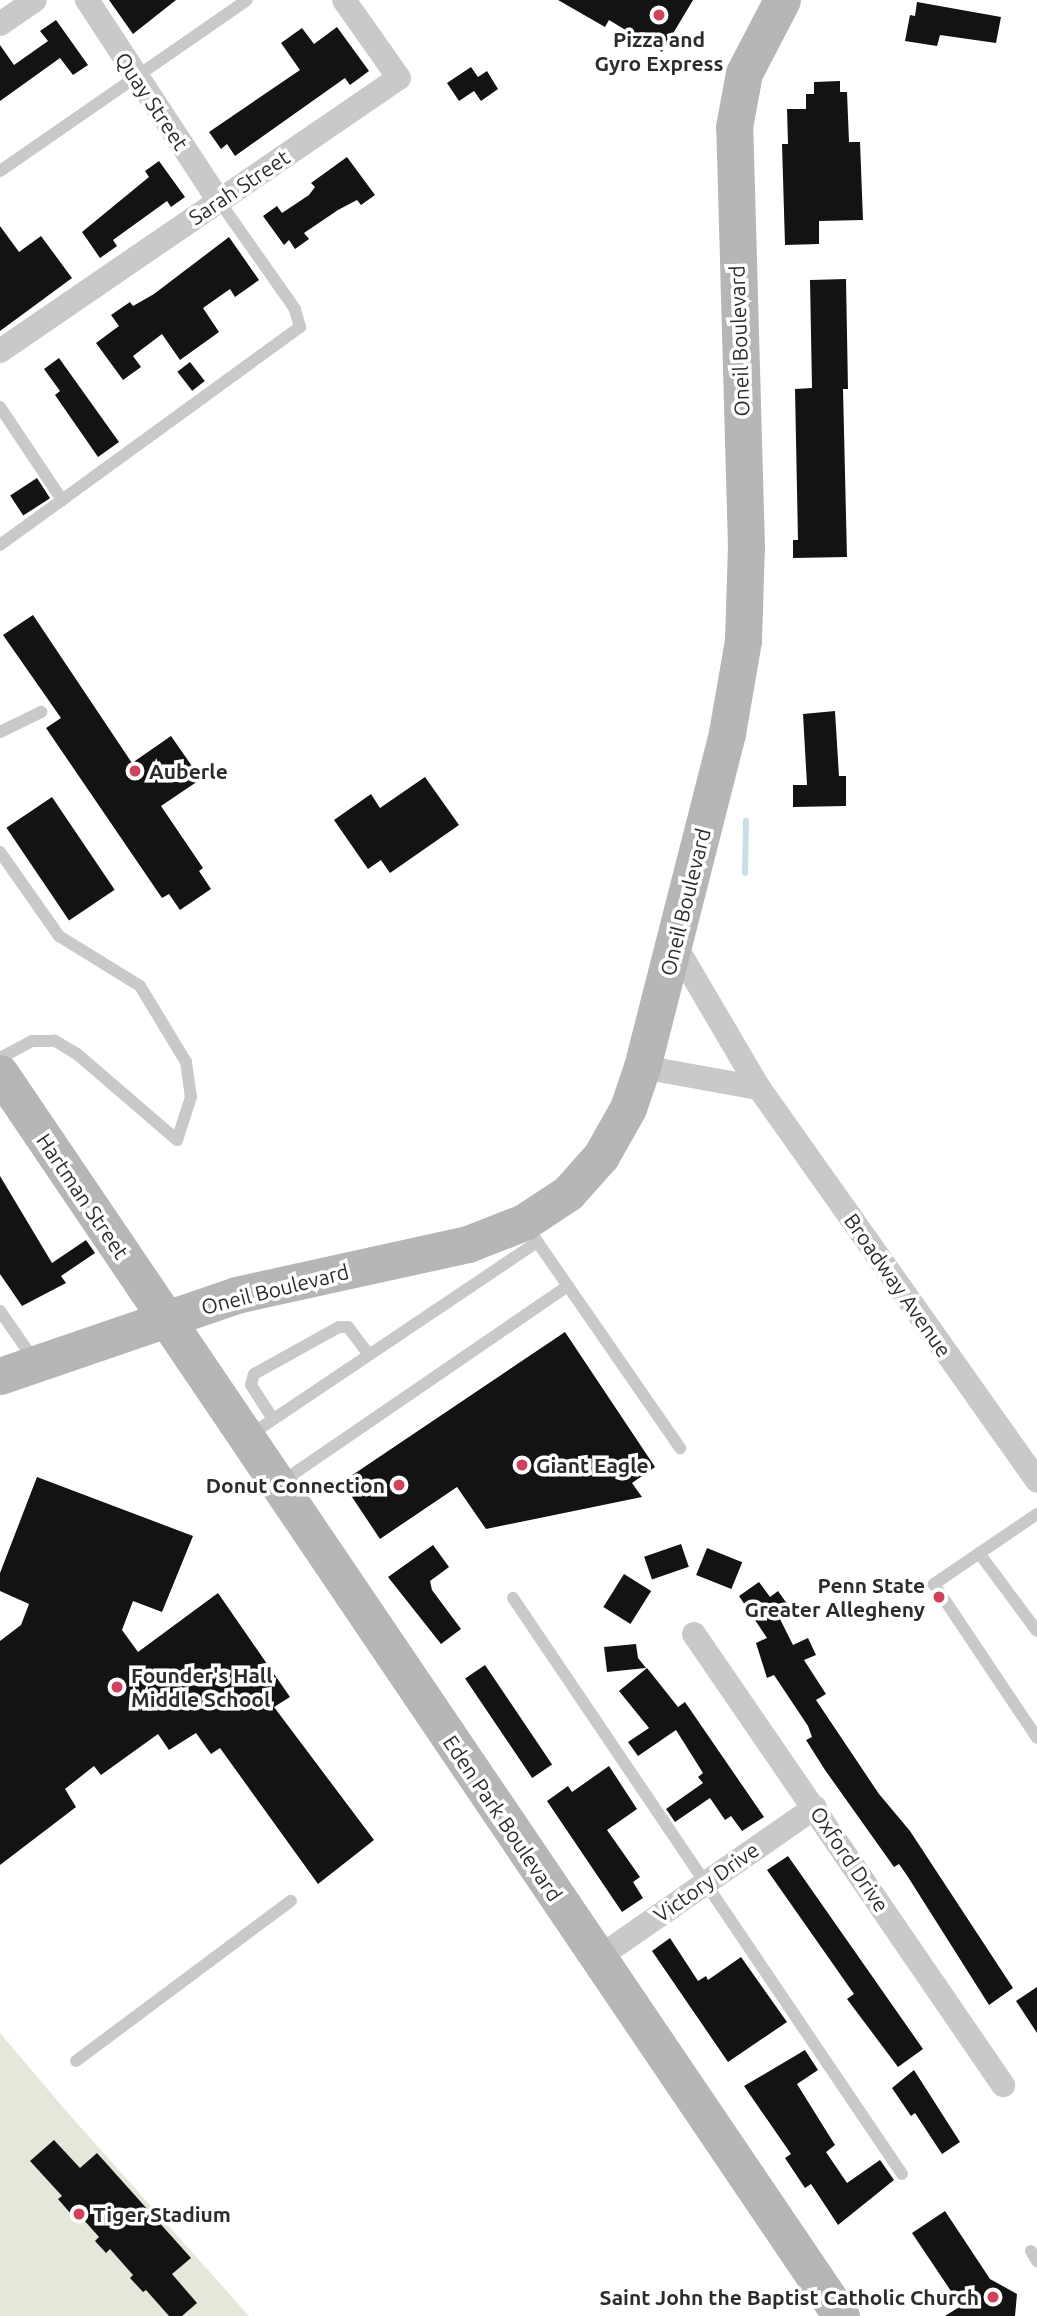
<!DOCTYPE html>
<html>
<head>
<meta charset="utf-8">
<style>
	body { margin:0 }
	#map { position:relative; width:1037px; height:2316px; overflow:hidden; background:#fff; font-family:Ubuntu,sans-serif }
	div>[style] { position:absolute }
	.green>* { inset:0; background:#e4e8db }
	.stream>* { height:6px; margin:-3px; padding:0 3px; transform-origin:3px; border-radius:3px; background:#c9dee6 }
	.building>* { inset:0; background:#131313; transform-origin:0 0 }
	.lane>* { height:12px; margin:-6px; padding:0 6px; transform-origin:6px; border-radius:6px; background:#c9c9c9 }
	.street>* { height:24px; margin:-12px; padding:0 12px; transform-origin:12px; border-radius:12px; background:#c9c9c9 }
	.secondary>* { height:37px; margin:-18.5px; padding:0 18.5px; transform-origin:18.5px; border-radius:18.5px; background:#b6b6b6 }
	.dots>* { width:19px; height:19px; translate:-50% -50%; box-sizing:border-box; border:4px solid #fff; border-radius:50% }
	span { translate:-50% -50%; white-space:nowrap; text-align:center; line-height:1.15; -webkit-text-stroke:7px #fff; paint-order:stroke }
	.poi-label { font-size:21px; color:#2c2c2c; font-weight:700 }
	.left { translate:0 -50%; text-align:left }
	.right { translate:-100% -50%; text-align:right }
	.street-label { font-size:21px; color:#2c2c2c }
</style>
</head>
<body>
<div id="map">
	<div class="green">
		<i style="clip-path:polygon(0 2033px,67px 2112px,249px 2316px,0 2316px)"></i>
	</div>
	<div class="stream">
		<i style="left:745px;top:873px;width:52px;rotate:-88.9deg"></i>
	</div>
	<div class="building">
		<i style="clip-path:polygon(109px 0,176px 0,133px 34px)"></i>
		<i style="clip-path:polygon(558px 0,693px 0,662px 52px,609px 20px,605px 27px)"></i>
		<i style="clip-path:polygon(917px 2px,1001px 17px,996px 43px,940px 35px,937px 46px,905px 41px,910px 15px,915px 16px)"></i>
		<i style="clip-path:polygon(56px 20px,88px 65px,73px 75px,60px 58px,0 101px,0 45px,14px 65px,48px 41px,40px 31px)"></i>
		<i style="clip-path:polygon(337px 27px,369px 71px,350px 85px,345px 78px,235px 156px,227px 144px,221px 149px,209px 132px,300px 70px,281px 43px,302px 28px,314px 44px)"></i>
		<i style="clip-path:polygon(471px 67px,478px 77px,487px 71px,498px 89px,481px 101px,474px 91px,459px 101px,447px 83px)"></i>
		<i style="clip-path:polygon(840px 81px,840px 92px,847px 92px,849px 142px,860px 142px,863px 220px,819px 221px,819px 244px,785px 245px,782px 144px,788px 144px,787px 109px,806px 109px,806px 94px,814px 94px,814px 82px)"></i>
		<i style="clip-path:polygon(347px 157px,375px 195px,361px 205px,357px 200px,338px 210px,304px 233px,309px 239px,295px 249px,289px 240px,284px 245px,263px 216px,277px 206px,282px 213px,309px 195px,315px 187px,311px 183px)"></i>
		<i style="clip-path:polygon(159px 161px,185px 197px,171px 207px,167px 201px,113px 240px,117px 246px,100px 258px,82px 232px,149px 177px,145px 171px)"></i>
		<i style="clip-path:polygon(0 226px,19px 252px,41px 236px,72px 278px,0 331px)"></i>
		<i style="clip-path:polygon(229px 237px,259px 280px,235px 297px,230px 289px,203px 308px,219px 332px,180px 360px,162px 334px,133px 356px,141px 367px,123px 380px,96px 343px,119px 326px,111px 315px,130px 302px,133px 306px,154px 294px)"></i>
		<i style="clip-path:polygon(846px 279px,848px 389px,843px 389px,847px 557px,793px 558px,793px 540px,798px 540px,795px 389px,812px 388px,810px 280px)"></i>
		<i style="clip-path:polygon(59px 358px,119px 442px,98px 457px,55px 395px,60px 391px,44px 369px)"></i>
		<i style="left:190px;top:362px;width:24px;height:16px;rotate:52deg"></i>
		<i style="left:37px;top:478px;width:24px;height:32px;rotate:57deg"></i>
		<i style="clip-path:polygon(33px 615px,132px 763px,171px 736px,201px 779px,161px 806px,203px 868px,199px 871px,211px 889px,180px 910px,169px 894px,162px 898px,46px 728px,61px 718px,3px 635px)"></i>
		<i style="clip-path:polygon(835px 711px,839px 776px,846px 776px,846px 806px,793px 807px,793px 785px,807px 785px,803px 714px)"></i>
		<i style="clip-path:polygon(425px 777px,459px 825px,390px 873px,381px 860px,368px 869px,334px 820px,371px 794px,380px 808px)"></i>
		<i style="left:52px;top:797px;width:112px;height:55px;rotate:56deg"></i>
		<i style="clip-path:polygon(0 1176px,52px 1263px,86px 1240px,95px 1253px,61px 1276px,66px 1283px,22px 1306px,0 1274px)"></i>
		<i style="clip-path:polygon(565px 1332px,655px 1467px,632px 1483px,642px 1497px,486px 1529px,457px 1487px,380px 1539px,342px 1482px)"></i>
		<i style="clip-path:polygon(37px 1477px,193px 1536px,162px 1612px,133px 1601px,122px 1630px,138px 1652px,218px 1593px,290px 1697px,274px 1707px,374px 1840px,318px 1884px,220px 1748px,211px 1754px,196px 1733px,169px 1750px,158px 1734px,101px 1775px,94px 1766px,65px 1789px,76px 1807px,0 1865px,0 1641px,21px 1625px,29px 1604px,0 1591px,0 1573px)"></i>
		<i style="left:681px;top:1544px;width:24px;height:39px;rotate:71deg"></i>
		<i style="clip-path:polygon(433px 1545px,449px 1567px,430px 1581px,432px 1590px,461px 1629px,441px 1644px,388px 1577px)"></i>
		<i style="left:707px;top:1548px;width:38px;height:29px;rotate:22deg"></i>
		<i style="left:624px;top:1574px;width:32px;height:39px;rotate:32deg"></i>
		<i style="clip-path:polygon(759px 1582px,770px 1597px,778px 1591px,788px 1605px,777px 1613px,793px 1645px,808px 1638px,816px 1655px,804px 1660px,826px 1694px,816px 1700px,879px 1794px,910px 1831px,1013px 1988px,989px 2005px,908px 1877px,899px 1864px,894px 1867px,825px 1770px,806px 1740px,812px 1737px,808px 1726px,774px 1675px,767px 1678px,756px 1643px,767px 1638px,739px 1596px)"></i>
		<i style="clip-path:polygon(636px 1644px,638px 1658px,646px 1668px,607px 1672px,604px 1647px)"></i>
		<i style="left:485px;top:1665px;width:120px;height:24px;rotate:56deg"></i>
		<i style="clip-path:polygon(647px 1668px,678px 1707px,685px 1702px,764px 1817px,742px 1831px,731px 1816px,725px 1820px,710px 1798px,675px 1822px,666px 1809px,703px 1783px,698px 1777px,703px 1773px,676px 1730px,638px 1756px,628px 1742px,649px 1728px,619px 1691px)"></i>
		<i style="clip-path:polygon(609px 1766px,637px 1809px,607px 1830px,640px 1877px,633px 1882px,643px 1898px,622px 1912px,547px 1801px,568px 1786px,572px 1792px)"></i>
		<i style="clip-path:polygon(788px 1856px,923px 2049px,898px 2067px,847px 1999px,854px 1994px,767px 1870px)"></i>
		<i style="clip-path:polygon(670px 1938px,698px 1981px,706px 1976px,708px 1980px,741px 1957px,787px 2022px,728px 2062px,652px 1951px)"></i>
		<i style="clip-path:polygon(1037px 1987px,1037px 2033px,1016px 2001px)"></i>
		<i style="clip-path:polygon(805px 2050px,818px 2070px,797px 2084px,835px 2145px,826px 2152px,847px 2183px,880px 2160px,894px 2180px,838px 2225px,811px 2184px,805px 2188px,785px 2158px,791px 2154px,744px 2086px)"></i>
		<i style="clip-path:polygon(914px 2070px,960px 2142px,942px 2154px,915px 2113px,911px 2116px,892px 2088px)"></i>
		<i style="clip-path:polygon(54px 2140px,80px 2168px,97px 2153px,191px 2258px,172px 2274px,197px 2303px,182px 2316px,169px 2316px,146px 2290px,143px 2292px,130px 2278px,133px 2275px,110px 2249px,106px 2253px,95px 2241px,99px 2237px,75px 2210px,71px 2214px,58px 2199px,62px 2196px,30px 2161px)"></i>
		<i style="clip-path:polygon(945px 2211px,990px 2279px,1017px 2294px,1015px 2316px,945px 2316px,961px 2306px,912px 2233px)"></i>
	</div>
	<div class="lane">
		<i style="left:0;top:171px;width:300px;rotate:-34.7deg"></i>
		<i style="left:0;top:407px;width:112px;rotate:56.3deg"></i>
		<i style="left:0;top:545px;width:371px;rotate:-36deg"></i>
		<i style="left:300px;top:327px;width:19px;rotate:-106deg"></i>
		<i style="left:295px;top:309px;width:132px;rotate:-125.1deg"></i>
		<i style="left:0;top:732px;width:46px;rotate:-26deg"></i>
		<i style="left:0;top:852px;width:103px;rotate:54.9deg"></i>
		<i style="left:59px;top:936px;width:95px;rotate:31.7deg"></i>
		<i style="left:140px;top:986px;width:89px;rotate:58.8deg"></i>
		<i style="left:186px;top:1062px;width:35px;rotate:82deg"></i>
		<i style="left:191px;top:1097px;width:45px;rotate:108deg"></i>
		<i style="left:177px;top:1140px;width:132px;rotate:-139.3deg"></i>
		<i style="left:77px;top:1054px;width:26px;rotate:-149deg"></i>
		<i style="left:55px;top:1041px;width:23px;rotate:180deg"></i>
		<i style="left:32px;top:1041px;width:36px;rotate:152deg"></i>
		<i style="left:534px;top:1237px;width:257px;rotate:55.3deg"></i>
		<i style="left:0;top:1311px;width:60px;rotate:55.2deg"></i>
		<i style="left:273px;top:1419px;width:40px;rotate:-122.9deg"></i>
		<i style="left:251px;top:1385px;width:11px;rotate:-75deg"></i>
		<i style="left:254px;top:1374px;width:97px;rotate:-28.9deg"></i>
		<i style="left:339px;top:1327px;width:9px"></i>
		<i style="left:348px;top:1327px;width:34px;rotate:53deg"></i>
		<i style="left:250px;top:1435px;width:346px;rotate:-33.9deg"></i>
		<i style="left:280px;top:1483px;width:349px;rotate:-34.4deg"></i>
		<i style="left:1037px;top:1514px;width:125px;rotate:145.8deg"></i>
		<i style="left:934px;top:1584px;width:185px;rotate:56.2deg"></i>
		<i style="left:979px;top:1553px;width:97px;rotate:53.4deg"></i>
		<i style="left:513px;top:1598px;width:695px;rotate:55.97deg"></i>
		<i style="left:76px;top:2061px;width:268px;rotate:-36.7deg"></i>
		<i style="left:1031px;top:2251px;width:12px;rotate:59deg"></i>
	</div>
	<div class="street">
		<i style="left:87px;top:0;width:240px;rotate:56.7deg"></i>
		<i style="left:0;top:24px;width:42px;rotate:-34.4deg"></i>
		<i style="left:0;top:351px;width:483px;rotate:-34.4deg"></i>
		<i style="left:399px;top:78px;width:95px;rotate:-125.2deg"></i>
		<i style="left:675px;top:945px;width:166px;rotate:59.6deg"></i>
		<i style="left:759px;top:1088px;width:481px;rotate:54.7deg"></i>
		<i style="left:642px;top:1067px;width:119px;rotate:10.2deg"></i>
		<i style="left:694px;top:1634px;width:547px;rotate:55.58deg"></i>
		<i style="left:598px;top:1958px;width:264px;rotate:-34.8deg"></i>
	</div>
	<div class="secondary">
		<i style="left:0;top:1073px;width:1501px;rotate:55.92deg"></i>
		<i style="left:0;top:1376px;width:250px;rotate:-18.9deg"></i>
		<i style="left:236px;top:1295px;width:238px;rotate:-12.4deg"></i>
		<i style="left:468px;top:1244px;width:60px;rotate:-21.4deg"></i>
		<i style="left:524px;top:1222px;width:53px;rotate:-33.4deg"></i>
		<i style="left:568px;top:1193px;width:50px;rotate:-48.3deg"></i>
		<i style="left:601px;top:1156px;width:55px;rotate:-60.6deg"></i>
		<i style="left:628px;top:1108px;width:43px;rotate:-71.1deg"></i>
		<i style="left:642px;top:1067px;width:345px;rotate:-75.7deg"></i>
		<i style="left:727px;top:733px;width:94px;rotate:-80.2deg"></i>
		<i style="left:743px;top:640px;width:93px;rotate:-88.2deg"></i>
		<i style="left:746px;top:547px;width:420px;rotate:-91.6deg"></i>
		<i style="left:734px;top:127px;width:55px;rotate:-79.5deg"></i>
		<i style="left:744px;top:73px;width:82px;rotate:-62.5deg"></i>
	</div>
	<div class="dots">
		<i style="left:659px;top:15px;background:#d0425c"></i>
		<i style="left:135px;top:771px;background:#d0425c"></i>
		<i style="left:522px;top:1465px;background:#d0425c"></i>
		<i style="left:399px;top:1485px;background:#d0425c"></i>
		<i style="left:939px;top:1597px;background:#d0425c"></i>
		<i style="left:117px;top:1687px;background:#d0425c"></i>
		<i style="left:79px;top:2214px;background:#d0425c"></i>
		<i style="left:993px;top:2297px;background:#d0425c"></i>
	</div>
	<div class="poi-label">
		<span style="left:659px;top:51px">Pizza and<br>Gyro Express</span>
		<span class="left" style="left:149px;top:771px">Auberle</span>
		<span class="left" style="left:536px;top:1465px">Giant Eagle</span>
		<span class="right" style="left:385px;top:1485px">Donut Connection</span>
		<span class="right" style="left:925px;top:1597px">Penn State<br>Greater Allegheny</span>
		<span class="left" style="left:131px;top:1687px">Founder's Hall<br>Middle School</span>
		<span class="left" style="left:93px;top:2214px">Tiger Stadium</span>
		<span class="right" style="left:979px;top:2297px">Saint John the Baptist Catholic Church</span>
	</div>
	<div class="street-label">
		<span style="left:152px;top:101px;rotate:56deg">Quay Street</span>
		<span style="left:239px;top:187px;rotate:-34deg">Sarah Street</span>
		<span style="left:739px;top:341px;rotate:-92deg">Oneil Boulevard</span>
		<span style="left:685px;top:902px;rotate:-76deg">Oneil Boulevard</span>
		<span style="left:83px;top:1196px;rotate:56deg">Hartman Street</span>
		<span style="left:898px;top:1285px;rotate:55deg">Broadway Avenue</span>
		<span style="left:275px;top:1289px;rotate:-14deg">Oneil Boulevard</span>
		<span style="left:503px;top:1818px;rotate:56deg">Eden Park Boulevard</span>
		<span style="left:850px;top:1859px;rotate:56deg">Oxford Drive</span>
		<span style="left:706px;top:1882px;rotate:-35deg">Victory Drive</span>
	</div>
</div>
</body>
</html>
